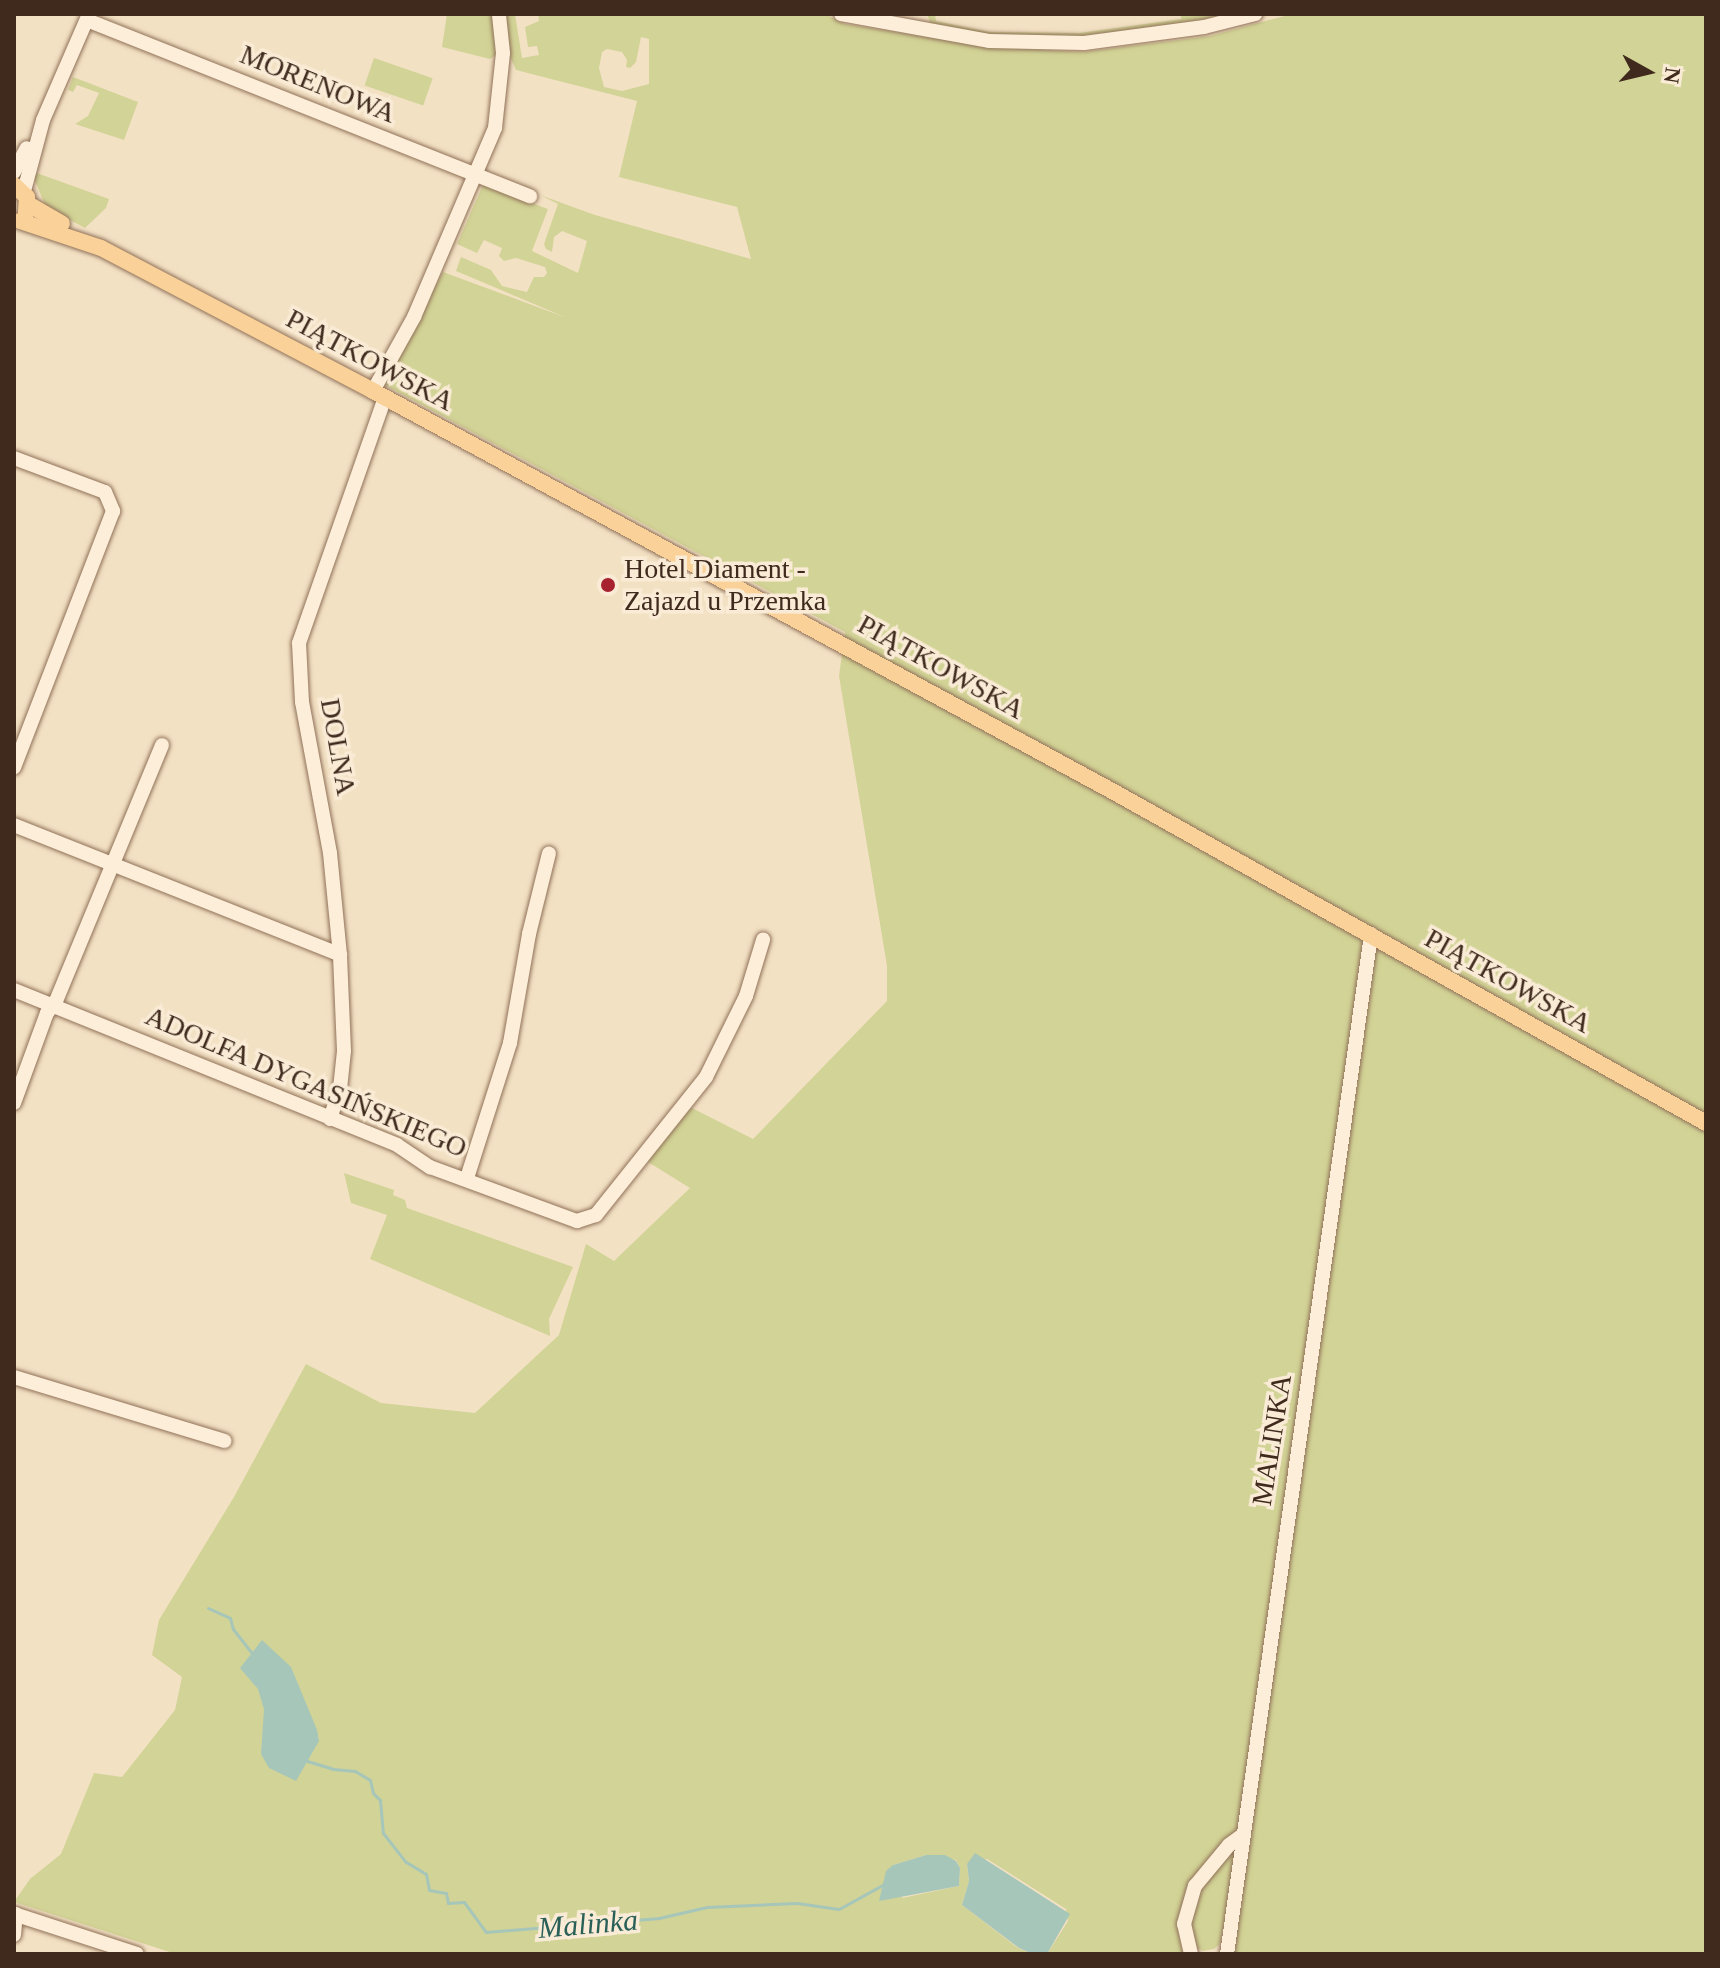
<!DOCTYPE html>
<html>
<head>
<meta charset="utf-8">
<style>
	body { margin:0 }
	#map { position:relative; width:1720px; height:1968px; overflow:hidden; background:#f3e1c4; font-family:"Times New Roman",serif }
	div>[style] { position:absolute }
	.green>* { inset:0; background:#d2d396; transform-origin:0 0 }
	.water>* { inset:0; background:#a6c6ba }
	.stream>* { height:3px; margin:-1.5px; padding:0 1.5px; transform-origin:1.5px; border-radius:1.5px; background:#a6c6ba }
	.roads { filter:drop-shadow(0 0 2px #907158) drop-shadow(0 0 2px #907158) }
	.minor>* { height:14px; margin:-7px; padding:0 7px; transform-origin:7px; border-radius:7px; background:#fceed9 }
	.major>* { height:16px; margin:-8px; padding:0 8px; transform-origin:8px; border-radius:8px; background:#fad299 }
	.dots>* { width:22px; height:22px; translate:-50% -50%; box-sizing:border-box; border:4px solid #f9ebd5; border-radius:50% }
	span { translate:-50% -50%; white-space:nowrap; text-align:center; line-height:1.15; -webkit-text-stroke:7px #f9ebd5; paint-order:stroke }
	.street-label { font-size:28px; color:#3f2a1d }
	.poi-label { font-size:28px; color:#3f2a1d }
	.left { translate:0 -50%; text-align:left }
	.water-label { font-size:30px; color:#2b6058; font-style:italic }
	.frame { position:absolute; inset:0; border:16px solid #3f2a1d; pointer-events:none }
	.north { position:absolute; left:1608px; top:32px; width:80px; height:80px; -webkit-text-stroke:6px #f9ebd5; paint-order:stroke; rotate:98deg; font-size:22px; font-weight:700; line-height:32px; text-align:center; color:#3f2a1d }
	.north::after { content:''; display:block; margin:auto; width:28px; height:36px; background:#3f2a1d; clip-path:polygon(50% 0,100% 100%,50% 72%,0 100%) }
</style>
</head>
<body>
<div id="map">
	<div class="green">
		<i style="clip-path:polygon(447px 14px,493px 14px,499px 53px,490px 59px,442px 47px)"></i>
		<i style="clip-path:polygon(evenodd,504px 14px,515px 14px,522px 58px,539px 55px,537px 46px,528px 47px,525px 27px,539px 21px,538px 14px,825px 14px,845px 24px,988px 47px,1083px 52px,1210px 36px,1292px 14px,1706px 14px,1706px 1954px,1234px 1954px,1237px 1933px,1223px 1929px,1220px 1944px,1214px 1949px,1203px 1951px,1193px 1946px,1188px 1954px,1047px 1954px,1068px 1921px,1066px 1909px,987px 1859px,967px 1864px,969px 1881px,962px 1905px,1018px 1948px,1033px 1954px,176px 1954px,14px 1902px,30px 1879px,61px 1854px,94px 1773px,122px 1777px,175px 1710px,182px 1677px,152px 1655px,159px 1620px,234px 1497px,306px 1364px,381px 1403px,475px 1413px,559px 1335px,586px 1244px,614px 1261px,690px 1188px,648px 1162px,688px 1106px,753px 1139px,887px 1001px,887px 966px,839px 676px,845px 632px,383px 384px,443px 272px,567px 318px,456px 271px,461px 257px,491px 270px,502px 286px,527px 292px,534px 277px,544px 277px,547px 273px,545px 267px,516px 258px,504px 261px,499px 256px,502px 248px,484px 240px,477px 253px,457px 244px,483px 185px,548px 209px,532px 251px,578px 273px,587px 241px,562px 231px,554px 237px,552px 252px,546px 249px,544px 244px,558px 204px,540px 195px,595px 215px,751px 259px,737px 207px,619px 177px,637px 101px,516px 70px,509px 54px,504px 14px,641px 37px,649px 39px,649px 84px,622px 91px,604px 87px,599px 68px,602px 52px,607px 49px,622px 52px,627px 60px,626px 67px,630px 68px,636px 62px,641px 37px,504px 14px,926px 1855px,956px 1860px,960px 1868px,959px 1886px,902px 1898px,893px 1865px,926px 1855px)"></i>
		<i style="clip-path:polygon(927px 14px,935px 14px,936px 21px,990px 32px,1079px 33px,1181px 19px,1181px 14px,1220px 14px,1220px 18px,1083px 38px,990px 36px,931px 25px)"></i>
		<i style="left:374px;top:58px;width:62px;height:29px;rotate:19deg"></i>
		<i style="clip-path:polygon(73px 77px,138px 102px,124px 140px,75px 124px,88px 116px,99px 93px,77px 85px,73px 92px,68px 90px)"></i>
		<i style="clip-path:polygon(34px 172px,109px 199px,106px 208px,85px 228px,46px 207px,33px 176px)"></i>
		<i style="clip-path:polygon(344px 1173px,394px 1190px,393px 1195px,405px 1200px,407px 1208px,573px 1267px,549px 1319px,550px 1336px,370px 1259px,387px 1215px,351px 1203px)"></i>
	</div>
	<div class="water">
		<i style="clip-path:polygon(262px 1640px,291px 1667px,317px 1730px,319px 1741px,296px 1781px,269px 1768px,261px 1754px,264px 1709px,258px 1689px,240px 1668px)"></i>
		<i style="clip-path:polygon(975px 1853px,1070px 1914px,1047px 1954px,1033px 1954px,1019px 1948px,962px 1905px,969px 1881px,967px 1864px)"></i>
		<i style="clip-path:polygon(926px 1855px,945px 1855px,956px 1861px,960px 1868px,959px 1886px,879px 1901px,886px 1871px,893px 1865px)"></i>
	</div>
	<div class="stream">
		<i style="left:208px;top:1608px;width:24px;rotate:24deg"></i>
		<i style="left:230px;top:1618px;width:11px;rotate:75deg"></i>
		<i style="left:233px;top:1629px;width:33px;rotate:52deg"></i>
		<i style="left:304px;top:1760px;width:30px;rotate:17deg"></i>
		<i style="left:333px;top:1769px;width:22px;rotate:5deg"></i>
		<i style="left:355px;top:1771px;width:17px;rotate:31deg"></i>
		<i style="left:370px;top:1780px;width:13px;rotate:77deg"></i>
		<i style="left:373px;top:1793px;width:10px;rotate:45deg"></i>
		<i style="left:380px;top:1800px;width:33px;rotate:85deg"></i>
		<i style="left:383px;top:1833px;width:37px;rotate:52deg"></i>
		<i style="left:406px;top:1862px;width:23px;rotate:31deg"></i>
		<i style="left:426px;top:1874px;width:16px;rotate:79deg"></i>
		<i style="left:429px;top:1890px;width:17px;rotate:10deg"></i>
		<i style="left:446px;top:1893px;width:10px;rotate:79deg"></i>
		<i style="left:448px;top:1903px;width:16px;rotate:-4deg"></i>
		<i style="left:464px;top:1902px;width:37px;rotate:54deg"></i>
		<i style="left:486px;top:1932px;width:174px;rotate:-4.6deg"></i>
		<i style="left:659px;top:1918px;width:49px;rotate:-12.9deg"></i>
		<i style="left:707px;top:1907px;width:90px;rotate:-2.5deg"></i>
		<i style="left:797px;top:1903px;width:42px;rotate:8.1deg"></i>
		<i style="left:839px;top:1909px;width:54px;rotate:-29deg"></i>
	</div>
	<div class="roads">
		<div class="minor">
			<i style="left:841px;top:14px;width:150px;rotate:10.3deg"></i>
			<i style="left:989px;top:41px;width:95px;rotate:1.2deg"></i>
			<i style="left:1084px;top:43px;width:121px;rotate:-7.6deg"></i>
			<i style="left:1204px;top:27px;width:53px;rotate:-14.3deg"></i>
			<i style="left:87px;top:20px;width:477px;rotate:21.7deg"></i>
			<i style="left:14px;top:172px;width:27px;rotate:-62deg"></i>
			<i style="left:24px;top:191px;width:73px;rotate:-75deg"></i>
			<i style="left:43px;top:120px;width:116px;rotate:-66.5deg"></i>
			<i style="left:373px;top:391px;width:85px;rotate:-61deg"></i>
			<i style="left:414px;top:317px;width:206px;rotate:-66.8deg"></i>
			<i style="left:495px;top:128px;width:75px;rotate:-83.9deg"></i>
			<i style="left:503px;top:53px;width:39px;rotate:-96deg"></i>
			<i style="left:14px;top:458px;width:97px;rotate:20.5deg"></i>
			<i style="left:105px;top:492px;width:21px;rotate:67deg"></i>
			<i style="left:113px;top:511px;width:275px;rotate:111.1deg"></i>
			<i style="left:14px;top:825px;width:351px;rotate:21.7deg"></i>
			<i style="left:14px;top:990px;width:413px;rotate:22deg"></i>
			<i style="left:397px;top:1145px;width:40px;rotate:34deg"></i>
			<i style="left:430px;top:1167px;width:157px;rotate:20.2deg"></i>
			<i style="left:577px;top:1221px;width:20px;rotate:-18deg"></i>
			<i style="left:596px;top:1215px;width:176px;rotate:-51.4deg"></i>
			<i style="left:706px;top:1077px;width:90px;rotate:-63.7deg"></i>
			<i style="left:746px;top:996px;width:59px;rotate:-73.1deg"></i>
			<i style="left:14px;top:1103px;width:96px;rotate:-69.9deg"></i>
			<i style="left:47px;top:1013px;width:15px;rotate:-53deg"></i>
			<i style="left:56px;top:1001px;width:277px;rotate:-67.5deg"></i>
			<i style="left:330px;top:1119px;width:32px;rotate:-72deg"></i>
			<i style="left:340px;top:1089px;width:38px;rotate:-84deg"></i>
			<i style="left:344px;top:1051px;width:96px;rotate:-92.4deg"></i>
			<i style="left:340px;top:955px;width:102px;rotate:-95.6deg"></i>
			<i style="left:330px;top:853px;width:154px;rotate:-100.5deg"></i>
			<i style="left:302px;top:702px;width:59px;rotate:-92.9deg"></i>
			<i style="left:299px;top:643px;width:261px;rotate:-70.7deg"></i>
			<i style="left:467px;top:1178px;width:142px;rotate:-72.3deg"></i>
			<i style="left:510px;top:1043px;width:111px;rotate:-80.1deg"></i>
			<i style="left:529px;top:934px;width:83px;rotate:-76.1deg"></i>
			<i style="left:14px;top:1377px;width:220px;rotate:16.9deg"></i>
			<i style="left:14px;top:1914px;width:129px;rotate:18deg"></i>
			<i style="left:14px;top:1935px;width:21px;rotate:-85deg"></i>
			<i style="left:1191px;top:1954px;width:31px;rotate:-103deg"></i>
			<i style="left:1184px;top:1924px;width:40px;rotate:-74deg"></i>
			<i style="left:1195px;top:1886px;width:53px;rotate:-50.3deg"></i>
			<i style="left:1229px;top:1845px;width:17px;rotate:-36deg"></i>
			<i style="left:1227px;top:1954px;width:1030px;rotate:-81.96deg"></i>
		</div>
		<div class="major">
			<i style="left:14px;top:185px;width:18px;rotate:43deg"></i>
			<i style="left:27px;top:197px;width:16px;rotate:94deg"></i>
			<i style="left:28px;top:204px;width:39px;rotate:30deg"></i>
			<i style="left:20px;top:221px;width:85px;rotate:18.4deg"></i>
			<i style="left:101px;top:248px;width:307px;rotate:27.7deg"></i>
			<i style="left:373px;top:391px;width:843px;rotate:28.42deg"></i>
			<i style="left:1114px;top:792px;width:678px;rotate:29.21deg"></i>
		</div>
	</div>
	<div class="dots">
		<i style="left:608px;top:585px;background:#a7212e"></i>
	</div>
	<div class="street-label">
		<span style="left:318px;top:84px;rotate:22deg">MORENOWA</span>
		<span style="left:370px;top:360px;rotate:28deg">PIĄTKOWSKA</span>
		<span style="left:941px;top:667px;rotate:29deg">PIĄTKOWSKA</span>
		<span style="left:338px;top:747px;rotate:80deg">DOLNA</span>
		<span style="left:1508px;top:981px;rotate:29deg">PIĄTKOWSKA</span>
		<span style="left:306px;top:1082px;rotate:23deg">ADOLFA DYGASIŃSKIEGO</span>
		<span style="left:1272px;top:1440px;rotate:-81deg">MALINKA</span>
	</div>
	<div class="poi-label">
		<span class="left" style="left:624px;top:585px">Hotel Diament -<br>Zajazd u Przemka</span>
	</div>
	<div class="water-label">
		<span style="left:588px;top:1924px;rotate:-5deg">Malinka</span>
	</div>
	<div class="frame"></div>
	<div class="north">N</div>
</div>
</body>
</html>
